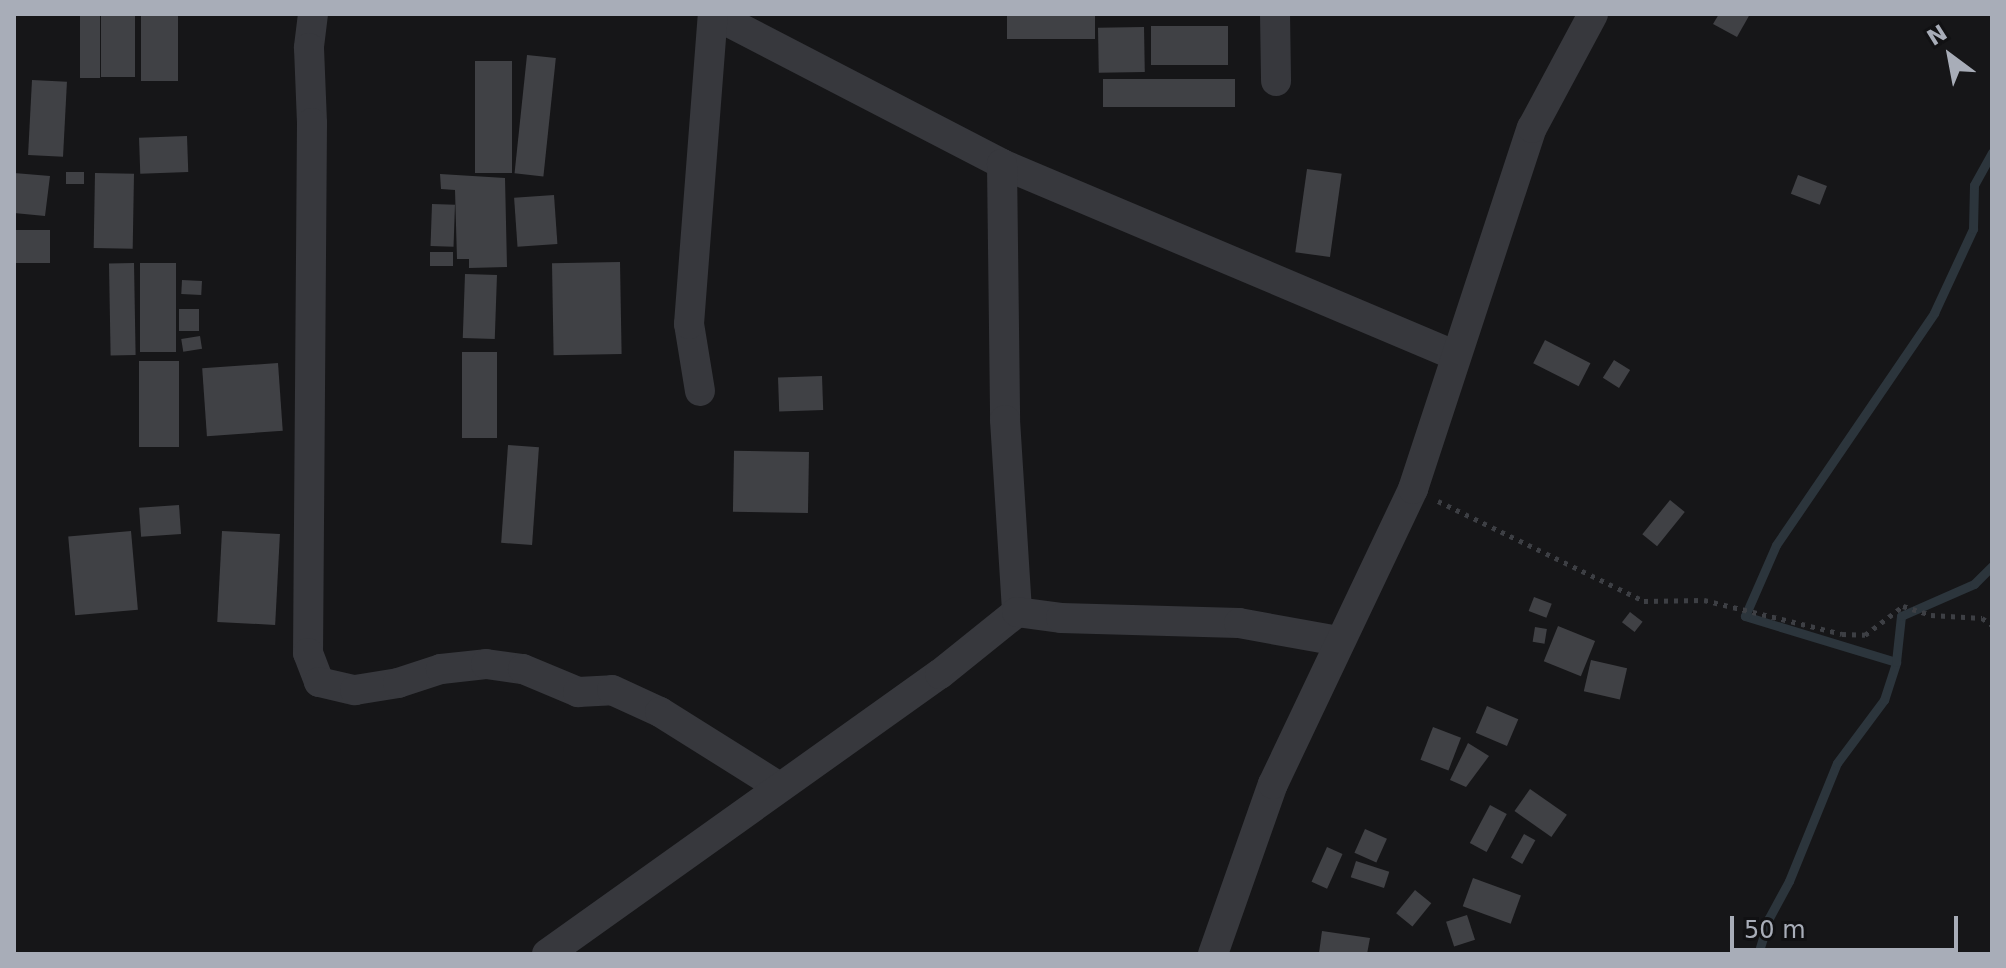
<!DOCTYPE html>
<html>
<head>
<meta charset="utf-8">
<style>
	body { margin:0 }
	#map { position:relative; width:2006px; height:968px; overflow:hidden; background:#161618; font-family:"DejaVu Sans",sans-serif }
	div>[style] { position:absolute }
	.stream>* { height:9px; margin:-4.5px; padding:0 4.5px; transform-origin:4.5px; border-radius:4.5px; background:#2c353c }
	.building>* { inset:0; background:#404145; transform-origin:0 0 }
	.path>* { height:5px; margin-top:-2.5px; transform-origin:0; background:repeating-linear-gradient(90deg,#3d3f44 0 4px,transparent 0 10px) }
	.minor>* { height:30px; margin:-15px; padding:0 15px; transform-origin:15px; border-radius:15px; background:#37383d }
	span { translate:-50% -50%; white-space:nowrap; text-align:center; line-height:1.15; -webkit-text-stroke:6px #111113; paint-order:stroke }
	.frame { position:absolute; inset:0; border:16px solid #a8adb8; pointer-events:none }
	.north { position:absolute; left:1910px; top:16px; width:80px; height:80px; -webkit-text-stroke:6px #111113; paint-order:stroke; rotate:328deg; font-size:22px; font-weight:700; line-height:32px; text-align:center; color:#a8adb8 }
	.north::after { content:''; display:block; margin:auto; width:28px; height:36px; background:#a8adb8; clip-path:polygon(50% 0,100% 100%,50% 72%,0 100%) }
	.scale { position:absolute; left:1730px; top:916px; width:228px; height:36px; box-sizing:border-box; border:4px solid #a8adb8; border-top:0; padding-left:10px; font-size:24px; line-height:28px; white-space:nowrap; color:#a8adb8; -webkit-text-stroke:6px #111113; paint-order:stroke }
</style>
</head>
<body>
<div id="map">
	<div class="stream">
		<i style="left:1896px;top:662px;width:158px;rotate:-163.1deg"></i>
		<i style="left:1745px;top:616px;width:77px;rotate:-66.4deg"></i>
		<i style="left:1776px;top:545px;width:281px;rotate:-55.7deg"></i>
		<i style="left:1934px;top:313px;width:93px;rotate:-65.1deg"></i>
		<i style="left:1973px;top:229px;width:44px;rotate:-88.7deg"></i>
		<i style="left:1974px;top:185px;width:37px;rotate:-61deg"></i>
		<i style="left:1758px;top:954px;width:38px;rotate:-73deg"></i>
		<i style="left:1769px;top:918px;width:42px;rotate:-61.6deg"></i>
		<i style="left:1789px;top:881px;width:127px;rotate:-67.9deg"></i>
		<i style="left:1837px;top:763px;width:79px;rotate:-53.3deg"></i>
		<i style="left:1884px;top:700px;width:40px;rotate:-72deg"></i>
		<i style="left:1896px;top:662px;width:46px;rotate:-83.8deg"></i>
		<i style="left:1901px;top:616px;width:80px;rotate:-23.7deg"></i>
		<i style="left:1974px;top:584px;width:25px;rotate:-45deg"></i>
	</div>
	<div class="building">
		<i style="left:80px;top:14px;width:20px;height:64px"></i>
		<i style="left:101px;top:14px;width:34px;height:63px"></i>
		<i style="left:141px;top:14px;width:37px;height:67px"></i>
		<i style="left:1007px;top:14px;width:88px;height:25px"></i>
		<i style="clip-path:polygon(1719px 14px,1750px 14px,1737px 37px,1713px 24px)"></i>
		<i style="left:1228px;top:26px;width:39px;height:77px;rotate:90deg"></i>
		<i style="left:1144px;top:27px;width:45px;height:46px;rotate:89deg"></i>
		<i style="left:527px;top:55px;width:29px;height:119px;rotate:6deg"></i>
		<i style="left:512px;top:61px;width:112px;height:37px;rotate:90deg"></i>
		<i style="left:1235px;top:79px;width:28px;height:132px;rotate:90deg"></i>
		<i style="left:32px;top:80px;width:35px;height:75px;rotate:3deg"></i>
		<i style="left:187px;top:136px;width:36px;height:48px;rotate:88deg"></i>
		<i style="left:1307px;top:169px;width:35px;height:84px;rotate:8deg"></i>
		<i style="left:66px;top:172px;width:18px;height:12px"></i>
		<i style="clip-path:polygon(14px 173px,50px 176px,45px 216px,14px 213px)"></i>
		<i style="left:95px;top:173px;width:39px;height:75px;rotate:1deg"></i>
		<i style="clip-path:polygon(440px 174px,505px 178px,507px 267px,469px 268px,469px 259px,457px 259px,455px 190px,441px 189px)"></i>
		<i style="left:1798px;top:175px;width:31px;height:20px;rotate:21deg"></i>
		<i style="left:554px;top:195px;width:49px;height:40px;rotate:86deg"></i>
		<i style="left:432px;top:204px;width:23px;height:42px;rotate:2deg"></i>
		<i style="left:14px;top:230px;width:36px;height:33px"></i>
		<i style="left:430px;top:252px;width:23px;height:14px"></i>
		<i style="left:620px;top:262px;width:92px;height:68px;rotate:89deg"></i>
		<i style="left:134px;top:263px;width:92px;height:25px;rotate:89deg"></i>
		<i style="left:140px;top:263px;width:36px;height:89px"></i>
		<i style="left:465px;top:274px;width:32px;height:64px;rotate:2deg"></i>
		<i style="left:182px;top:280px;width:20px;height:14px;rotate:3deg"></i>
		<i style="left:179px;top:309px;width:20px;height:22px"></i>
		<i style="left:200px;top:336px;width:13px;height:19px;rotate:81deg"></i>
		<i style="left:1545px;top:340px;width:51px;height:26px;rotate:27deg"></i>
		<i style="left:462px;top:352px;width:35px;height:86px"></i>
		<i style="left:1614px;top:360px;width:19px;height:21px;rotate:32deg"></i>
		<i style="left:139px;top:361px;width:40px;height:86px"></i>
		<i style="left:278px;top:363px;width:68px;height:76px;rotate:86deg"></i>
		<i style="left:822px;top:376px;width:34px;height:44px;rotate:88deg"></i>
		<i style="left:508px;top:445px;width:31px;height:98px;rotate:4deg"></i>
		<i style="left:809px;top:452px;width:61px;height:75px;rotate:91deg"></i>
		<i style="left:1670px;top:500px;width:19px;height:44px;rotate:39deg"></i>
		<i style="left:179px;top:505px;width:29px;height:40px;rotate:86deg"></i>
		<i style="left:131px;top:531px;width:79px;height:63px;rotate:85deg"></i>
		<i style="left:222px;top:531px;width:58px;height:91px;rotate:3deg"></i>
		<i style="left:1534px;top:597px;width:19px;height:15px;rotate:21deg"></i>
		<i style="left:1630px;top:612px;width:16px;height:13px;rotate:38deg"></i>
		<i style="left:1558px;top:626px;width:40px;height:38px;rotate:22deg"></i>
		<i style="left:1535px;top:627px;width:12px;height:15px;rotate:9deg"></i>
		<i style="left:1591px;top:660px;width:37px;height:32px;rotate:13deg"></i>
		<i style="left:1487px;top:706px;width:34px;height:29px;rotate:23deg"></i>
		<i style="left:1433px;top:727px;width:30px;height:35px;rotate:21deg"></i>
		<i style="clip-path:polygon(1468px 743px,1489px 756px,1466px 787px,1450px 780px)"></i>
		<i style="left:1530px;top:789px;width:45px;height:27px;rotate:35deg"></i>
		<i style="left:1490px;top:805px;width:19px;height:43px;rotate:28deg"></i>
		<i style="left:1365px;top:829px;width:24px;height:26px;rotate:24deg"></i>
		<i style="left:1524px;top:834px;width:13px;height:27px;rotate:29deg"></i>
		<i style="left:1327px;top:847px;width:17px;height:38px;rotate:24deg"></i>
		<i style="left:1356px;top:861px;width:35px;height:17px;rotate:18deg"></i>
		<i style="left:1473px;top:878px;width:51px;height:30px;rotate:20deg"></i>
		<i style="left:1415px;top:890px;width:21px;height:30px;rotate:39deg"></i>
		<i style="left:1467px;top:915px;width:26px;height:22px;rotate:72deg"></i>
		<i style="clip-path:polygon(1322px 931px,1370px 938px,1367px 954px,1319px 953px)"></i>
	</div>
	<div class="path">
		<i style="left:1438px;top:501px;width:229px;rotate:25.9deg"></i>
		<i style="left:1644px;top:601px;width:60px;rotate:-1deg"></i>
		<i style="left:1704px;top:600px;width:142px;rotate:13.8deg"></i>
		<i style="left:1842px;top:634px;width:23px;rotate:2deg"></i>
		<i style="left:1865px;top:635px;width:48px;rotate:-37.3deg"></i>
		<i style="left:1903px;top:606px;width:29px;rotate:18deg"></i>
		<i style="left:1931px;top:615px;width:51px;rotate:3.4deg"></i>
		<i style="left:1982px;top:618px;width:12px;rotate:35deg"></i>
	</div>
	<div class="minor">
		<i style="left:313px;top:14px;width:34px;rotate:97deg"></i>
		<i style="left:309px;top:48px;width:75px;rotate:87.7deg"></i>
		<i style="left:312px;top:123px;width:530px;rotate:90.43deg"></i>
		<i style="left:308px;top:653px;width:31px;rotate:69deg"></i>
		<i style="left:319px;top:682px;width:37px;rotate:13deg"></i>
		<i style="left:355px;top:690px;width:44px;rotate:-9.2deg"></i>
		<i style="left:398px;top:683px;width:45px;rotate:-18deg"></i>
		<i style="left:441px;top:669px;width:45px;rotate:-6.3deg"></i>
		<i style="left:486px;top:664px;width:37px;rotate:8deg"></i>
		<i style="left:523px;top:669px;width:60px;rotate:22.7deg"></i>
		<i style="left:578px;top:692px;width:34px;rotate:-3deg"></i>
		<i style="left:612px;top:690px;width:53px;rotate:24.6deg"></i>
		<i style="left:660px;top:712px;width:139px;rotate:32.1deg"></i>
		<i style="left:713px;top:14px;width:326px;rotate:27.4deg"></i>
		<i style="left:1002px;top:164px;width:492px;rotate:22.9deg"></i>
		<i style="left:1275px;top:14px;width:67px;rotate:89.1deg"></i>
		<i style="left:1002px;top:164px;width:256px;rotate:89.3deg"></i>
		<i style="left:1005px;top:420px;width:192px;rotate:86.4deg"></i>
		<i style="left:700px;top:391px;width:68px;rotate:-99.3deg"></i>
		<i style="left:689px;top:324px;width:311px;rotate:-85.6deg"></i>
		<i style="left:547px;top:954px;width:483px;rotate:-35.5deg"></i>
		<i style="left:940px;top:674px;width:99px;rotate:-38.8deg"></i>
		<i style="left:1017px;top:612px;width:44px;rotate:7.8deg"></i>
		<i style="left:1061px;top:618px;width:178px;rotate:1.6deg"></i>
		<i style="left:1239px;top:623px;width:101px;rotate:10.3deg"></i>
		<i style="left:1213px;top:954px;width:180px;rotate:-70.6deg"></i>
		<i style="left:1273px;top:784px;width:327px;rotate:-64.6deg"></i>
		<i style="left:1413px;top:489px;width:380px;rotate:-71.8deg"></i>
		<i style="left:1532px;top:128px;width:129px;rotate:-61.8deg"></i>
	</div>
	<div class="frame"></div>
	<div class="north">N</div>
	<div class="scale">50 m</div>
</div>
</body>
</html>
